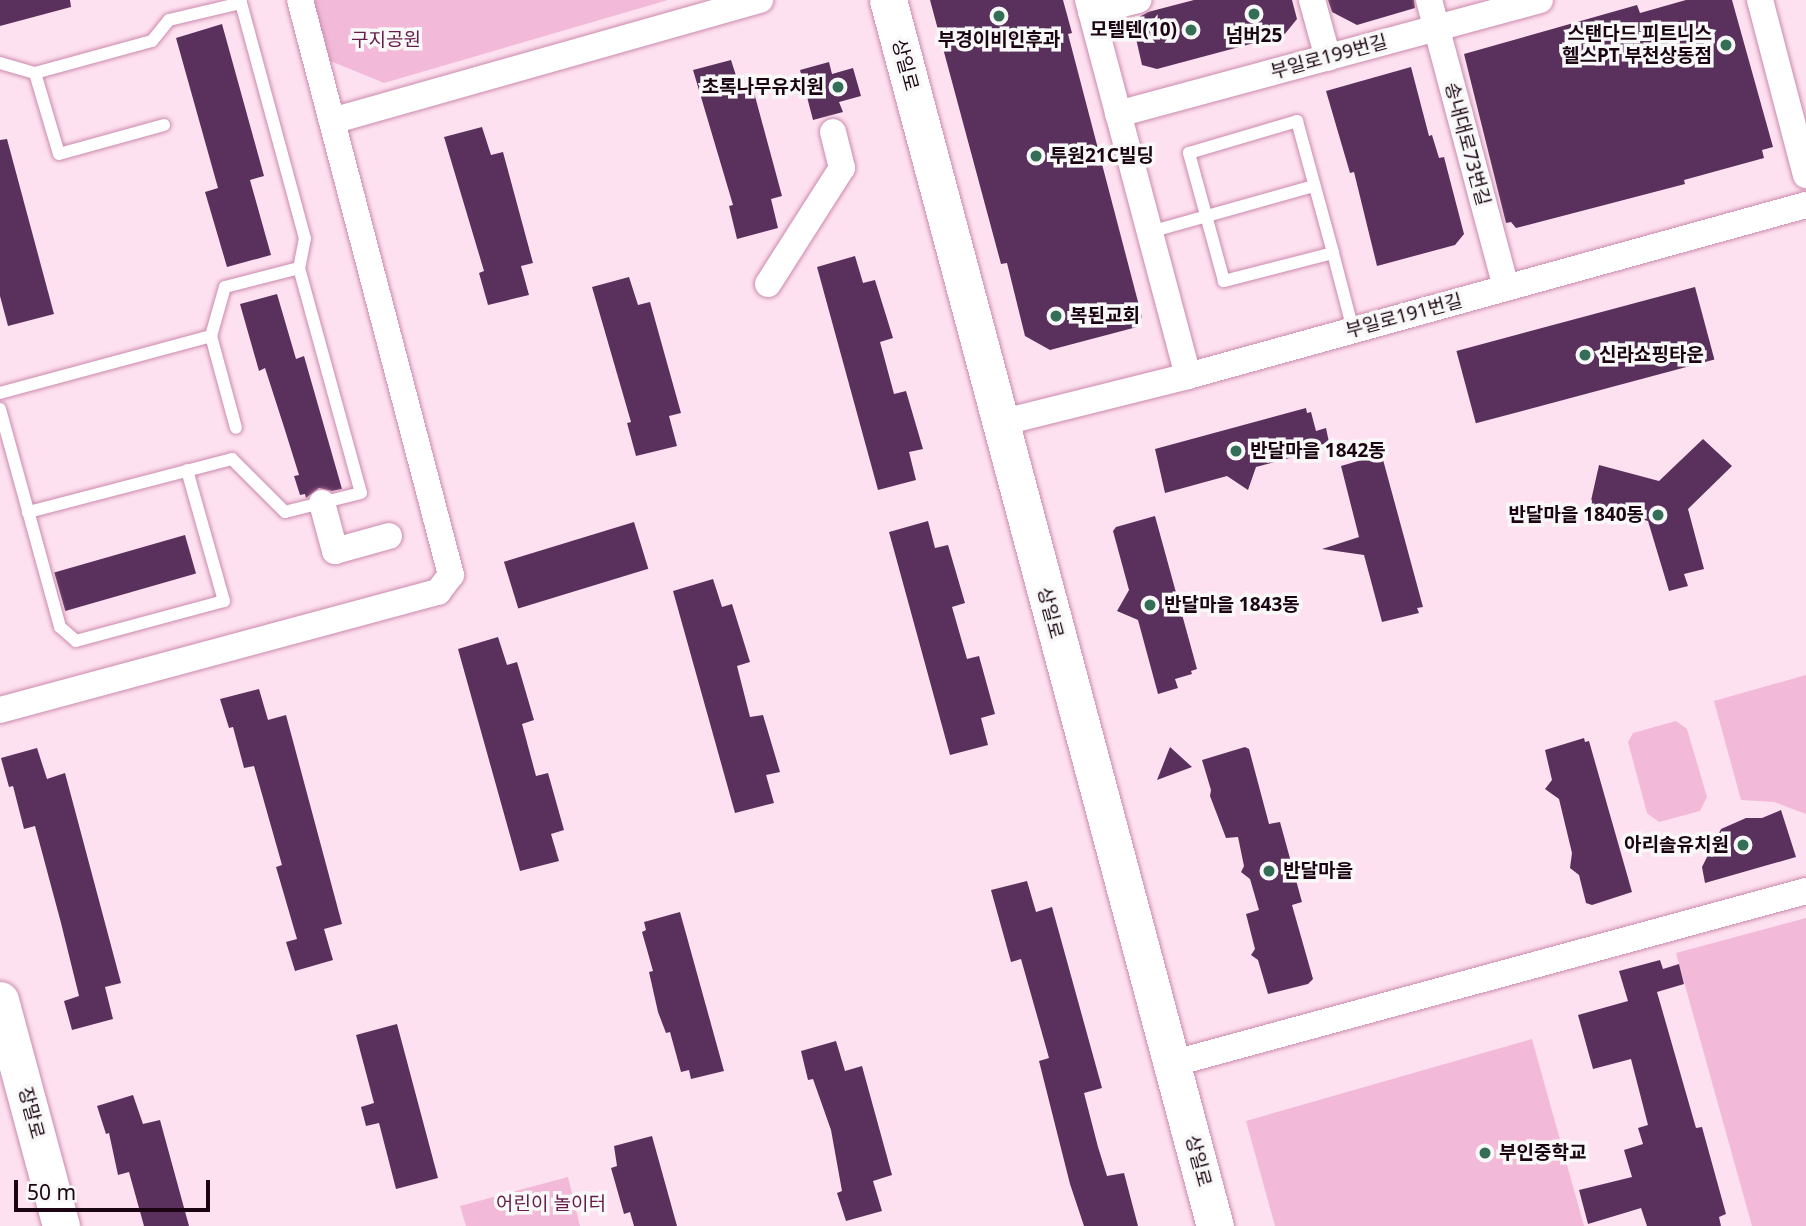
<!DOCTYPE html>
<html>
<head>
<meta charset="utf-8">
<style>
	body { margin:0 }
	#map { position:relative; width:1806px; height:1226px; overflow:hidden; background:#fee1f0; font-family:"Noto Sans","Noto Sans KR",sans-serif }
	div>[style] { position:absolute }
	.green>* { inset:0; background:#f2bad8 }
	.building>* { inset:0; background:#5a315c; transform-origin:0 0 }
	.roads { filter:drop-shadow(0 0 2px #ca8aad) drop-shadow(0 0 2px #ca8aad) }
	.lane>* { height:12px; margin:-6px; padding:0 6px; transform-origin:6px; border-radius:6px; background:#fff }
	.street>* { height:26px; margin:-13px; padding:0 13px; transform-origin:13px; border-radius:13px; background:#fff }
	.secondary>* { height:37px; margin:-18.5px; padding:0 18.5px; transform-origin:18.5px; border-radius:18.5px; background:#fff }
	.dots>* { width:19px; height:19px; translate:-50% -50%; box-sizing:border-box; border:4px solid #f8f8f8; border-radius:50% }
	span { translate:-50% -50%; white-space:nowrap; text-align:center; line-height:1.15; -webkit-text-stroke:7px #f8f8f8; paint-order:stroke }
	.poi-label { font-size:19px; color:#1b0512; font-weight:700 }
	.right { translate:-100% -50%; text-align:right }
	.left { translate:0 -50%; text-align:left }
	.park-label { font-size:19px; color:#641c4a }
	.street-label { font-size:19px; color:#1b0512 }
	.scale { position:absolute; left:14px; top:1180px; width:196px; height:32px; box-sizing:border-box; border:4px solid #1b0512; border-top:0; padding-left:9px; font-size:21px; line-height:24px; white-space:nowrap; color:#1b0512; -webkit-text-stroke:5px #f8f8f8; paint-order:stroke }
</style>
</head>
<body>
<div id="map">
	<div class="green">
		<i style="clip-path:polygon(312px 0,668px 0,384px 83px,328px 60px)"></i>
		<i style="clip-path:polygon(1806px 675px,1806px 814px,1774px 802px,1741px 800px,1714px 701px)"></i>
		<i style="clip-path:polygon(1676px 721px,1687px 729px,1707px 797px,1700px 811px,1659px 822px,1647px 813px,1628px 742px,1633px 733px)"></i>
		<i style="clip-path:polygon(1806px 918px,1806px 1226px,1752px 1226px,1676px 953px)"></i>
		<i style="clip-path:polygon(1532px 1039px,1584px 1226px,1275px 1226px,1246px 1121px)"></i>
		<i style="clip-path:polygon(568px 1177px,580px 1226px,466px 1226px,460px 1206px)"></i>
	</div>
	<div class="building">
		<i style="clip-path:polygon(0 0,70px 0,71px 7px,0 26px)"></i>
		<i style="clip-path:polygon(930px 0,1063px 0,1072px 33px,1068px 34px,1142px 317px,1137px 327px,1050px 350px,1025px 336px,1007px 263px,1001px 264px)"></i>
		<i style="clip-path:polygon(1194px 0,1292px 0,1297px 19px,1284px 35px,1157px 69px,1142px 65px,1132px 21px,1148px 12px)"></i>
		<i style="clip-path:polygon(1328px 0,1414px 0,1415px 8px,1357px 25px,1332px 12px)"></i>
		<i style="clip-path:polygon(1686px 0,1732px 0,1773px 147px,1762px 150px,1764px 158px,1684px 180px,1685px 184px,1516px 228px,1511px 222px,1506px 223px,1464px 54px,1637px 5px,1640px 13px)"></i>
		<i style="clip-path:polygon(222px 24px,264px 176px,250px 180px,271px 255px,227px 267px,205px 192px,218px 188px,176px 38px)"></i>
		<i style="clip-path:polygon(731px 60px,740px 88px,752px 85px,782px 196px,771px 199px,778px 228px,737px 239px,729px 206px,733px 205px,693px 70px)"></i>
		<i style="clip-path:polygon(829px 62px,832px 74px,853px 68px,861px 96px,839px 102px,843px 112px,813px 120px,800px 70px)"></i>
		<i style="clip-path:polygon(1411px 67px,1429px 136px,1432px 135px,1439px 158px,1444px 157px,1464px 234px,1455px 245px,1377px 266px,1354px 172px,1350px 173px,1326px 91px)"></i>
		<i style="clip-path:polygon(482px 127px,491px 155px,503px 152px,533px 263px,521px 266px,529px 295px,488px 305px,479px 273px,484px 271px,444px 137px)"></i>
		<i style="clip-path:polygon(7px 139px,54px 314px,8px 326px,0 296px,0 140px)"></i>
		<i style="clip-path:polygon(855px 256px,863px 283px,875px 280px,893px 338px,880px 342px,894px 394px,906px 391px,923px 449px,909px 452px,916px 480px,878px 490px,817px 267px)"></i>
		<i style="clip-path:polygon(629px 277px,638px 305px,650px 302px,681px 413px,669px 416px,677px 446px,636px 456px,627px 423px,631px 422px,592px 287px)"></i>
		<i style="left:1695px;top:287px;width:75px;height:247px;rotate:75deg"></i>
		<i style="clip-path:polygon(277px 294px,296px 359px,304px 356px,342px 489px,332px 491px,319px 488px,306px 498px,305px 494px,300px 495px,294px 476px,299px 475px,284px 427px,265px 368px,259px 371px,240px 304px)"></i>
		<i style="clip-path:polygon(1306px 408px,1307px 413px,1311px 412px,1316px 431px,1326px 428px,1330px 447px,1256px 467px,1248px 490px,1227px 476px,1165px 493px,1155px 449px)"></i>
		<i style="clip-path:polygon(1703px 439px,1732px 466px,1688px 509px,1704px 569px,1684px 574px,1688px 586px,1669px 591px,1648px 521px,1590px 505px,1599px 465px,1659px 481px)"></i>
		<i style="clip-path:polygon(1375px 456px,1382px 456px,1423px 607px,1417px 608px,1419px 613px,1382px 622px,1364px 555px,1322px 549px,1359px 537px,1341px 466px)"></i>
		<i style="clip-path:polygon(1155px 516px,1197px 669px,1191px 671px,1192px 674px,1175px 679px,1178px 688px,1158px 694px,1138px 620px,1117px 611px,1129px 590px,1113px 531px,1116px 527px)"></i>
		<i style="clip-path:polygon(928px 521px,935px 548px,948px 545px,965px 603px,952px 607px,967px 659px,979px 656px,995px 714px,981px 718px,988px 745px,950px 755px,889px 532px)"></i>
		<i style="left:634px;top:522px;width:49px;height:136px;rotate:73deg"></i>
		<i style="left:185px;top:535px;width:40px;height:136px;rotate:74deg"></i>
		<i style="clip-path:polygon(713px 579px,722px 607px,732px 604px,750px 662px,737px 666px,750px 717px,763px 715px,780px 772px,766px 775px,774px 803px,735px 813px,673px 591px)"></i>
		<i style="clip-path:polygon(498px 637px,507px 665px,517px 662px,534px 720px,522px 724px,536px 776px,548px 773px,564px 830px,551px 834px,559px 861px,520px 871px,458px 649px)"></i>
		<i style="clip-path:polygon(259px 689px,268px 720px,286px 715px,342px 924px,324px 929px,333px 960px,295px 971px,286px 942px,297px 939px,276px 867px,282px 865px,254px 766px,244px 768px,233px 727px,229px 728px,220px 699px)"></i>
		<i style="clip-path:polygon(1584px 738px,1585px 742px,1589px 741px,1632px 892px,1592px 905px,1586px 903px,1579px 875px,1570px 868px,1572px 853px,1559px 799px,1545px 789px,1552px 780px,1545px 750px)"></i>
		<i style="clip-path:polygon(1170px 747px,1192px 767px,1157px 780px)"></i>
		<i style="clip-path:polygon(1245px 747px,1249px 749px,1269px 824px,1280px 822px,1302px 902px,1292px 905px,1313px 979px,1308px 984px,1268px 994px,1258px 960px,1251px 955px,1255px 949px,1246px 914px,1259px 910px,1250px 879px,1241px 872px,1244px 866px,1238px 837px,1226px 838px,1210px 796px,1211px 790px,1202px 760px)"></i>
		<i style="clip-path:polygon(37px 748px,47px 779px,65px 773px,121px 983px,105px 987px,113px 1019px,72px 1030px,64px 1001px,79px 996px,61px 923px,35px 826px,24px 829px,13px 786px,9px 787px,1px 758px)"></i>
		<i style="clip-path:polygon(1781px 810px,1796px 857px,1705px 883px,1702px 867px,1721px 829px,1746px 818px,1762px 818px)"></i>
		<i style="clip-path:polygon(1027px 881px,1036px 912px,1052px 907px,1102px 1088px,1084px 1093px,1098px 1147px,1107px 1176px,1124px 1173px,1138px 1226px,1084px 1226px,1070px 1184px,1039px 1061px,1049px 1058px,1021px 959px,1011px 962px,991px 890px)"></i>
		<i style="clip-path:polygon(680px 912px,724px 1071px,691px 1079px,689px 1070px,681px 1072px,670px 1032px,666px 1033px,658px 1012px,649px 972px,653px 971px,642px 932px,646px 930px,644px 922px)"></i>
		<i style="clip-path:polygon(1660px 960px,1663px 969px,1679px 964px,1684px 984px,1657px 992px,1696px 1128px,1702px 1127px,1726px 1214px,1719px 1217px,1721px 1226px,1647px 1226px,1641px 1208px,1588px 1224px,1579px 1190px,1632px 1177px,1624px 1150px,1643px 1144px,1638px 1128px,1648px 1125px,1631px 1059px,1593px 1069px,1578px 1015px,1628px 1001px,1619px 971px)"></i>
		<i style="clip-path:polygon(397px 1024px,438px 1178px,396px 1189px,379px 1123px,366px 1126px,361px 1107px,374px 1103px,356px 1035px)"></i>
		<i style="clip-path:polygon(836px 1041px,845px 1071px,862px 1066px,892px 1175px,873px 1181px,882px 1211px,846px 1221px,837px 1193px,842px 1191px,831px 1130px,813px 1079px,808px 1080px,801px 1051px)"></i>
		<i style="clip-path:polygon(133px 1095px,143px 1124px,160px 1120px,189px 1226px,144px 1226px,129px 1172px,118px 1175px,109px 1133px,106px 1134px,97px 1106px)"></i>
		<i style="clip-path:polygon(652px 1136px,677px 1226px,634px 1226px,630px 1212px,624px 1214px,611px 1168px,617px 1166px,614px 1146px)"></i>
	</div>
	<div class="roads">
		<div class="lane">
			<i style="left:0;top:63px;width:36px;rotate:16deg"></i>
			<i style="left:35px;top:73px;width:121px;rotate:-15.3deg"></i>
			<i style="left:152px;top:41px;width:27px;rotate:-51deg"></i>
			<i style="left:169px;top:20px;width:74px;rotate:-13.3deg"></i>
			<i style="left:241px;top:3px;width:244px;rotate:74.8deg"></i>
			<i style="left:305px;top:238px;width:31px;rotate:101deg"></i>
			<i style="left:299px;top:268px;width:233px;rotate:74.6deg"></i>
			<i style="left:361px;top:493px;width:78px;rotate:166deg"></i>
			<i style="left:285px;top:512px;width:75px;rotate:-135deg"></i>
			<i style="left:232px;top:459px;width:211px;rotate:165.4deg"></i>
			<i style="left:35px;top:73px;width:84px;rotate:73.5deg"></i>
			<i style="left:59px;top:154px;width:109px;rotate:-15.4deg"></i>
			<i style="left:1150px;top:232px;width:170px;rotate:-15.7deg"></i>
			<i style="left:1333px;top:253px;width:113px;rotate:165.6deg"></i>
			<i style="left:1224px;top:281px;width:133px;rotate:-105.3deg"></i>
			<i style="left:1189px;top:153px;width:113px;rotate:-16.5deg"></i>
			<i style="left:1297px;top:121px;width:137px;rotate:74.7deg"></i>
			<i style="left:1333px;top:253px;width:80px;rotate:75.4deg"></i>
			<i style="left:211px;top:336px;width:95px;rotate:74.8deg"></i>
			<i style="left:0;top:393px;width:219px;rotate:-15.1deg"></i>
			<i style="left:211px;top:336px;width:51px;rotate:-74.1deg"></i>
			<i style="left:225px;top:287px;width:76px;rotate:-14.4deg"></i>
			<i style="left:0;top:409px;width:226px;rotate:74.6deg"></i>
			<i style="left:60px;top:627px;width:21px;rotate:41deg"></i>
			<i style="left:76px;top:641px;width:153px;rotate:-15.1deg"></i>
			<i style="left:224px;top:601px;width:136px;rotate:-105.8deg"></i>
		</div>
		<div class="street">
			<i style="left:1088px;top:0;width:389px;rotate:75.1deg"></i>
			<i style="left:1312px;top:0;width:60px;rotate:74.6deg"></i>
			<i style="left:1429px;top:0;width:298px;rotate:75deg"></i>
			<i style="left:1760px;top:0;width:181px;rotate:75.3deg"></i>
			<i style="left:1091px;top:12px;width:49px;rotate:-14.3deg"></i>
			<i style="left:1118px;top:114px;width:437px;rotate:-15.1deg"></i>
			<i style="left:332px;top:121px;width:445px;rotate:-15.8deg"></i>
			<i style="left:768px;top:284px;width:138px;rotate:-57.5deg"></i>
			<i style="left:842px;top:168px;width:37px;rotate:-104deg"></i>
			<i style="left:1000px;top:423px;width:194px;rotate:-14deg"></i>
			<i style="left:1188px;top:376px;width:641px;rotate:-15.47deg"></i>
			<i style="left:322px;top:503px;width:50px;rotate:74.8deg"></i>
			<i style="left:335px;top:551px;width:56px;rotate:-15.5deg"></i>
			<i style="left:0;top:710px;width:454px;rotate:-15.1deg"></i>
			<i style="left:438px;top:592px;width:21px;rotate:-53deg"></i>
			<i style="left:451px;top:575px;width:594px;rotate:-104.71deg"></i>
			<i style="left:1171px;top:1064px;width:658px;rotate:-15.24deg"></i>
		</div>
		<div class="secondary">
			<i style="left:888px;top:0;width:1269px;rotate:75.07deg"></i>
			<i style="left:0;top:1000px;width:234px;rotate:74.9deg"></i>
		</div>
	</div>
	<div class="dots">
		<i style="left:1254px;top:14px;background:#346e57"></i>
		<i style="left:999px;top:16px;background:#346e57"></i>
		<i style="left:1191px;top:30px;background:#346e57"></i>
		<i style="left:1726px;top:45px;background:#346e57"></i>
		<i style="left:838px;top:87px;background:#346e57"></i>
		<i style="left:1036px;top:156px;background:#346e57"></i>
		<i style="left:1056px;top:316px;background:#346e57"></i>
		<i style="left:1585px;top:355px;background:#346e57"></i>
		<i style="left:1236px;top:451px;background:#346e57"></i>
		<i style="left:1658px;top:515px;background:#346e57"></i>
		<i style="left:1150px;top:605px;background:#346e57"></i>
		<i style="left:1743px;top:845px;background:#346e57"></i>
		<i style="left:1269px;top:871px;background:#346e57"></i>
		<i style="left:1485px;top:1153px;background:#346e57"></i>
	</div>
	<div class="poi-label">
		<span class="right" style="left:1177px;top:30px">모텔텐(10)</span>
		<span class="right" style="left:1712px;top:45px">스탠다드 피트니스<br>헬스PT 부천상동점</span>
		<span style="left:1254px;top:36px">넘버25</span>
		<span style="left:999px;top:40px">부경이비인후과</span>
		<span class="right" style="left:824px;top:87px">초록나무유치원</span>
		<span class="left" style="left:1050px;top:156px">투원21C빌딩</span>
		<span class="left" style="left:1070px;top:316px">복된교회</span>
		<span class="left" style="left:1599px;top:355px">신라쇼핑타운</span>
		<span class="left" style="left:1250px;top:451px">반달마을 1842동</span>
		<span class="right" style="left:1644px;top:515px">반달마을 1840동</span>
		<span class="left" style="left:1164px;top:605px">반달마을 1843동</span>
		<span class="right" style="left:1729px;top:845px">아리솔유치원</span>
		<span class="left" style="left:1283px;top:871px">반달마을</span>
		<span class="left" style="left:1499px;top:1153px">부인중학교</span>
	</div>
	<div class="park-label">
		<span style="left:386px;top:40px">구지공원</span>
		<span style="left:551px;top:1204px">어린이 놀이터</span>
	</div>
	<div class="street-label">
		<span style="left:1329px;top:57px;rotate:-15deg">부일로199번길</span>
		<span style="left:905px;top:65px;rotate:75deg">상일로</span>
		<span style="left:1467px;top:144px;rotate:75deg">송내대로73번길</span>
		<span style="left:1404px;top:316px;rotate:-15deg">부일로191번길</span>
		<span style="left:1050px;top:613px;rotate:75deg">상일로</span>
		<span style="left:31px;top:1113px;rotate:75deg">장말로</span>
		<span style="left:1198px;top:1161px;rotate:75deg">상일로</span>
	</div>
	<div class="scale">50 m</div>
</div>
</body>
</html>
